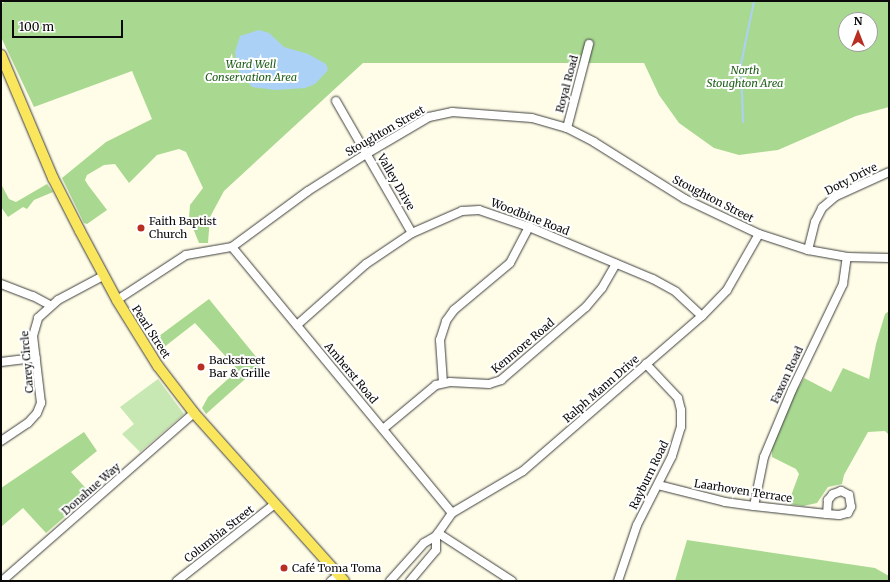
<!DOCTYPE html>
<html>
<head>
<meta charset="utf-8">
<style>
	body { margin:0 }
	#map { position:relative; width:890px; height:582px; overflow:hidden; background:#fffde7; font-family:Merriweather,serif }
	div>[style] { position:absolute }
	.green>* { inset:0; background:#c7e8b2 }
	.forest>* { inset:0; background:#a9d991 }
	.water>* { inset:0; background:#acd1f6 }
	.stream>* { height:2px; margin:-1px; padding:0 1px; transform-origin:1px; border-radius:1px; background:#acd1f6 }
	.roads { filter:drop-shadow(0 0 1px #3d3d3d) drop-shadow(0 0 1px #3d3d3d) }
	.minor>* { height:8px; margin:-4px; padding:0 4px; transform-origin:4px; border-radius:4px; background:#fff }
	.major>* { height:10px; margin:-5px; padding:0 5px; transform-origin:5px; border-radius:5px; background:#f9e65d }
	.dots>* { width:11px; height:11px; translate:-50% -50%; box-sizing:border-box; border:2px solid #fff; border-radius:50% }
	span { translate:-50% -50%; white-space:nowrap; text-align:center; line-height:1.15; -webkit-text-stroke:4px #fff; paint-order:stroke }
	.park-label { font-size:11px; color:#22601b; font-style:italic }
	.street-label { font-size:11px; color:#0a0a0a }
	.poi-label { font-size:11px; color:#0a0a0a }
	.left { translate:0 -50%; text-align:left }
	.frame { position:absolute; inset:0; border:2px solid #0a0a0a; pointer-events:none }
	.north { position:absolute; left:838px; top:12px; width:40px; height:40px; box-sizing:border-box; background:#fff; border:1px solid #9d9d9d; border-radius:50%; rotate:0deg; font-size:11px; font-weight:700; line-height:16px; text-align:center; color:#0a0a0a }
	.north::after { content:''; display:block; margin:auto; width:14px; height:18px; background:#b92e23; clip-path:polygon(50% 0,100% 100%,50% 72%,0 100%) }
	.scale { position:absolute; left:12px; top:20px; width:111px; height:18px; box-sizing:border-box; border:2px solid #0a0a0a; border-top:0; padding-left:5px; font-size:12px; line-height:14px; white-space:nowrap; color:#0a0a0a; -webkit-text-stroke:3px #fff; paint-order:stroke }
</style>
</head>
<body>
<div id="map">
	<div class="green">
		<i style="clip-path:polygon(158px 379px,184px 414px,140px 452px,122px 434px,134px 424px,120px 407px)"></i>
	</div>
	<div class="forest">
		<i style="clip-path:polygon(evenodd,6px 1px,889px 1px,889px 107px,856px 116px,778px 150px,739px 155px,714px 148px,679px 123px,659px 95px,644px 63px,363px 63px,224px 191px,210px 217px,208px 243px,199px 243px,189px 218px,190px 205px,203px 188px,186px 152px,179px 149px,157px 155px,129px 183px,115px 164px,104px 165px,87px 175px,85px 180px,88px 185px,107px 210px,87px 224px,84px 223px,62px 178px,106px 142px,152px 119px,132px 71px,34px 107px,1px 37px,1px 4px,6px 1px,846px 20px,870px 20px,870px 44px,846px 44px,846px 20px)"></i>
		<i style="clip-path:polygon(1px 184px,9px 199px,16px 202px,47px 184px,53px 192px,34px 200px,27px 209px,23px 207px,8px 217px,1px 207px)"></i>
		<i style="clip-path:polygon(209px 299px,262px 364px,206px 414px,202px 408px,208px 397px,238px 370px,195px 323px,163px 348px,156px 349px,151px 342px)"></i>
		<i style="clip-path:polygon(889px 311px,889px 435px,885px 431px,868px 432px,844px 475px,842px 484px,828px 487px,817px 503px,803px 506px,788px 504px,799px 474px,796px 469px,772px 457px,772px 449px,791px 400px,804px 378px,831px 392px,843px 368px,869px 379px,876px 344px,885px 314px)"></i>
		<i style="clip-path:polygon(84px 432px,97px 451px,71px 472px,91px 494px,46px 533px,23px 508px,1px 527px,1px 488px)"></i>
		<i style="clip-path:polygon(687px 540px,875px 568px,889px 576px,889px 581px,675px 581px)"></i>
	</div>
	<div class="water">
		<i style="clip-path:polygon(259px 30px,269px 33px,284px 47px,308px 54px,326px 64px,328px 70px,315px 84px,305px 88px,275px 90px,252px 87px,237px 69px,235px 52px,240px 36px)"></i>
	</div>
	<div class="stream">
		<i style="left:743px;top:122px;width:58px;rotate:-92deg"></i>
		<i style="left:741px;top:64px;width:64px;rotate:-78.3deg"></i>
	</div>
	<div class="roads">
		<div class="minor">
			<i style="left:336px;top:101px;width:152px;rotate:60.1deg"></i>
			<i style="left:567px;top:128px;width:87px;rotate:-75.3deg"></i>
			<i style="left:232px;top:247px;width:345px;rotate:50.4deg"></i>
			<i style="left:808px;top:250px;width:29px;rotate:-76deg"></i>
			<i style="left:815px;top:222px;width:16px;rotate:-63deg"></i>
			<i style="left:822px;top:208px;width:18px;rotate:-41deg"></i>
			<i style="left:836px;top:196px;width:58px;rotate:-24.4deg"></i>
			<i style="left:1px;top:284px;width:34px;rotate:21deg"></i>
			<i style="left:33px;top:296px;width:19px;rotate:28deg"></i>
			<i style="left:117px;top:300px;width:82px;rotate:-33.1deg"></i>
			<i style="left:186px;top:255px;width:47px;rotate:-9.9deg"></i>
			<i style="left:232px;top:247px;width:94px;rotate:-36.4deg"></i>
			<i style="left:308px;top:191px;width:69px;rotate:-32.5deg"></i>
			<i style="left:366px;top:154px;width:73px;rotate:-30.4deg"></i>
			<i style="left:429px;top:117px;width:24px;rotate:-12deg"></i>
			<i style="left:452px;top:112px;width:80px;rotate:4.3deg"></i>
			<i style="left:532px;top:118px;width:36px;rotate:16deg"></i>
			<i style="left:567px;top:128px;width:30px;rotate:27deg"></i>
			<i style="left:594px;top:142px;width:107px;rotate:32.1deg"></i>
			<i style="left:685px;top:199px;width:82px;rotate:25.3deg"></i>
			<i style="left:759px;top:234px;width:52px;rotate:18.1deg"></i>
			<i style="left:808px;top:250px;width:40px;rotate:10deg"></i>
			<i style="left:847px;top:257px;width:42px;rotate:1.4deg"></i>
			<i style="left:297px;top:325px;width:92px;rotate:-41.5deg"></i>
			<i style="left:366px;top:264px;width:55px;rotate:-34deg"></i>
			<i style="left:412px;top:233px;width:55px;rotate:-23.7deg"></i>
			<i style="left:462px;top:211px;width:17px;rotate:-3deg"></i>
			<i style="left:479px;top:210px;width:53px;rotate:18.8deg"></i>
			<i style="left:529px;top:227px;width:134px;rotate:22.8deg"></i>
			<i style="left:653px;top:279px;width:26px;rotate:29deg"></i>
			<i style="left:676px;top:292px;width:35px;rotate:43deg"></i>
			<i style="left:1px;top:362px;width:35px;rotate:-7deg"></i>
			<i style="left:443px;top:383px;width:43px;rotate:-94deg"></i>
			<i style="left:440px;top:340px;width:20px;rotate:-72deg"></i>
			<i style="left:446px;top:321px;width:14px;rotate:-54deg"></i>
			<i style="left:454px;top:310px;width:73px;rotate:-40deg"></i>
			<i style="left:510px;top:263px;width:41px;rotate:-62.2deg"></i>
			<i style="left:383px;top:429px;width:69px;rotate:-39.7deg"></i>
			<i style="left:436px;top:385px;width:14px;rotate:-12deg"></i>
			<i style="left:450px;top:382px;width:39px;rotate:3deg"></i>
			<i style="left:489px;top:384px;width:13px;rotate:-18deg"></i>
			<i style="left:501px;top:380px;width:112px;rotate:-40.7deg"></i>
			<i style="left:586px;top:307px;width:25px;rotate:-50deg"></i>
			<i style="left:602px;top:288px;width:28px;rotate:-60deg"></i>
			<i style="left:1px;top:441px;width:32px;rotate:-34deg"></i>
			<i style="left:28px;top:423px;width:13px;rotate:-48deg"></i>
			<i style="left:37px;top:413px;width:11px;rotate:-68deg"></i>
			<i style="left:41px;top:403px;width:67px;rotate:-96.8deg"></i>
			<i style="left:33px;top:336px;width:19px;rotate:-74deg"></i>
			<i style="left:38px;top:318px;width:27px;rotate:-42deg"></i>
			<i style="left:58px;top:300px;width:51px;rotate:-28.1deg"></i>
			<i style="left:658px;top:485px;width:69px;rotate:14.2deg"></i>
			<i style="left:725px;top:502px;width:29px;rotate:8deg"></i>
			<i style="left:754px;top:506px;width:73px;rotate:6.3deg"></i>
			<i style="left:827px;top:514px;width:12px;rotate:5deg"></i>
			<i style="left:839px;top:515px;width:9px;rotate:-13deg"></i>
			<i style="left:848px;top:513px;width:7px;rotate:-63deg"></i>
			<i style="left:851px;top:507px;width:12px;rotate:-99deg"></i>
			<i style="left:849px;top:495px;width:9px;rotate:-153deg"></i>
			<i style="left:841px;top:491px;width:9px;rotate:159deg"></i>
			<i style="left:833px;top:494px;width:8px;rotate:130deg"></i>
			<i style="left:828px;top:500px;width:14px;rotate:94deg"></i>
			<i style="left:754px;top:506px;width:50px;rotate:-78.5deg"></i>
			<i style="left:764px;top:457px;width:73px;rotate:-67.3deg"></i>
			<i style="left:792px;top:390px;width:118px;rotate:-64.3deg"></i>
			<i style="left:843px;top:284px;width:27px;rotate:-82deg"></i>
			<i style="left:438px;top:533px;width:88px;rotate:33deg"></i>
			<i style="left:2px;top:581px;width:255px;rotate:-41.2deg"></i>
			<i style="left:177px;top:581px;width:125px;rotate:-38.2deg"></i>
			<i style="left:331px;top:581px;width:10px;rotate:-37deg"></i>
			<i style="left:390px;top:581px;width:51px;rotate:-48.2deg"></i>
			<i style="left:424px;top:543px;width:14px;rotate:-30deg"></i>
			<i style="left:436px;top:536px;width:28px;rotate:-55deg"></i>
			<i style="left:452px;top:513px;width:82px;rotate:-30.6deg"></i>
			<i style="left:523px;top:471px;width:237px;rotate:-40.9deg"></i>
			<i style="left:702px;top:316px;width:36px;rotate:-46deg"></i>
			<i style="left:727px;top:290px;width:64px;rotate:-60.3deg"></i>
			<i style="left:410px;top:581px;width:40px;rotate:-50deg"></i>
			<i style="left:436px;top:550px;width:14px;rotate:-90deg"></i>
			<i style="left:618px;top:581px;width:59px;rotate:-71.3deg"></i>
			<i style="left:637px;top:525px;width:77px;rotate:-63.1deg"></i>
			<i style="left:672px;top:456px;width:30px;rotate:-73deg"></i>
			<i style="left:681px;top:427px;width:17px;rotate:-90deg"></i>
			<i style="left:681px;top:410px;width:12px;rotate:-104deg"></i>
			<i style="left:678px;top:398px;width:47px;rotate:-133.3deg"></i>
		</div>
		<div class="major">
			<i style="left:1px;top:55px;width:134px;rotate:67.1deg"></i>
			<i style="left:53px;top:178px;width:59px;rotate:63deg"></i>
			<i style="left:80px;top:231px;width:78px;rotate:61.8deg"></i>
			<i style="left:117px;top:300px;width:78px;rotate:58.2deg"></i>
			<i style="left:158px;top:366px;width:59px;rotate:52.5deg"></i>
			<i style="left:194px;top:413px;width:225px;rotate:48.2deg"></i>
		</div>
	</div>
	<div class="dots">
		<i style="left:141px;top:228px;background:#b92e23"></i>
		<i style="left:201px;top:367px;background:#b92e23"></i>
		<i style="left:284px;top:568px;background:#b92e23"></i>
	</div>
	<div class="park-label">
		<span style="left:251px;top:71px">Ward Well<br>Conservation Area</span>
		<span style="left:745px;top:77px">North<br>Stoughton Area</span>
	</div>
	<div class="street-label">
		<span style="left:567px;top:84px;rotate:-75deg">Royal Road</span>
		<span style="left:385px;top:131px;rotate:-30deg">Stoughton Street</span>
		<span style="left:851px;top:179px;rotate:-27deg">Doty Drive</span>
		<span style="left:396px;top:182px;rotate:60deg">Valley Drive</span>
		<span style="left:713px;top:199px;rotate:27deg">Stoughton Street</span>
		<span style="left:530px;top:217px;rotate:21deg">Woodbine Road</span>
		<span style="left:151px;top:332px;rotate:57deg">Pearl Street</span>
		<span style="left:523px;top:346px;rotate:-40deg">Kenmore Road</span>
		<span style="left:27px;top:362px;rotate:-95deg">Carey Circle</span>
		<span style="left:351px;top:373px;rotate:50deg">Amherst Road</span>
		<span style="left:787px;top:375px;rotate:-65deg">Faxon Road</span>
		<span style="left:601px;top:389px;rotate:-41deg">Ralph Mann Drive</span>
		<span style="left:649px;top:475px;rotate:-64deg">Rayburn Road</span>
		<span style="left:91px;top:489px;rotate:-41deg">Donahue Way</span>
		<span style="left:743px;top:491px;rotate:9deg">Laarhoven Terrace</span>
		<span style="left:219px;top:534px;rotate:-38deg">Columbia Street</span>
	</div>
	<div class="poi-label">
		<span class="left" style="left:149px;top:228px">Faith Baptist<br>Church</span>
		<span class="left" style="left:209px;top:367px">Backstreet<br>Bar &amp; Grille</span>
		<span class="left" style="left:292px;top:568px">Café Toma Toma</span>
	</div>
	<div class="frame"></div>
	<div class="north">N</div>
	<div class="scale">100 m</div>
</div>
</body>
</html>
